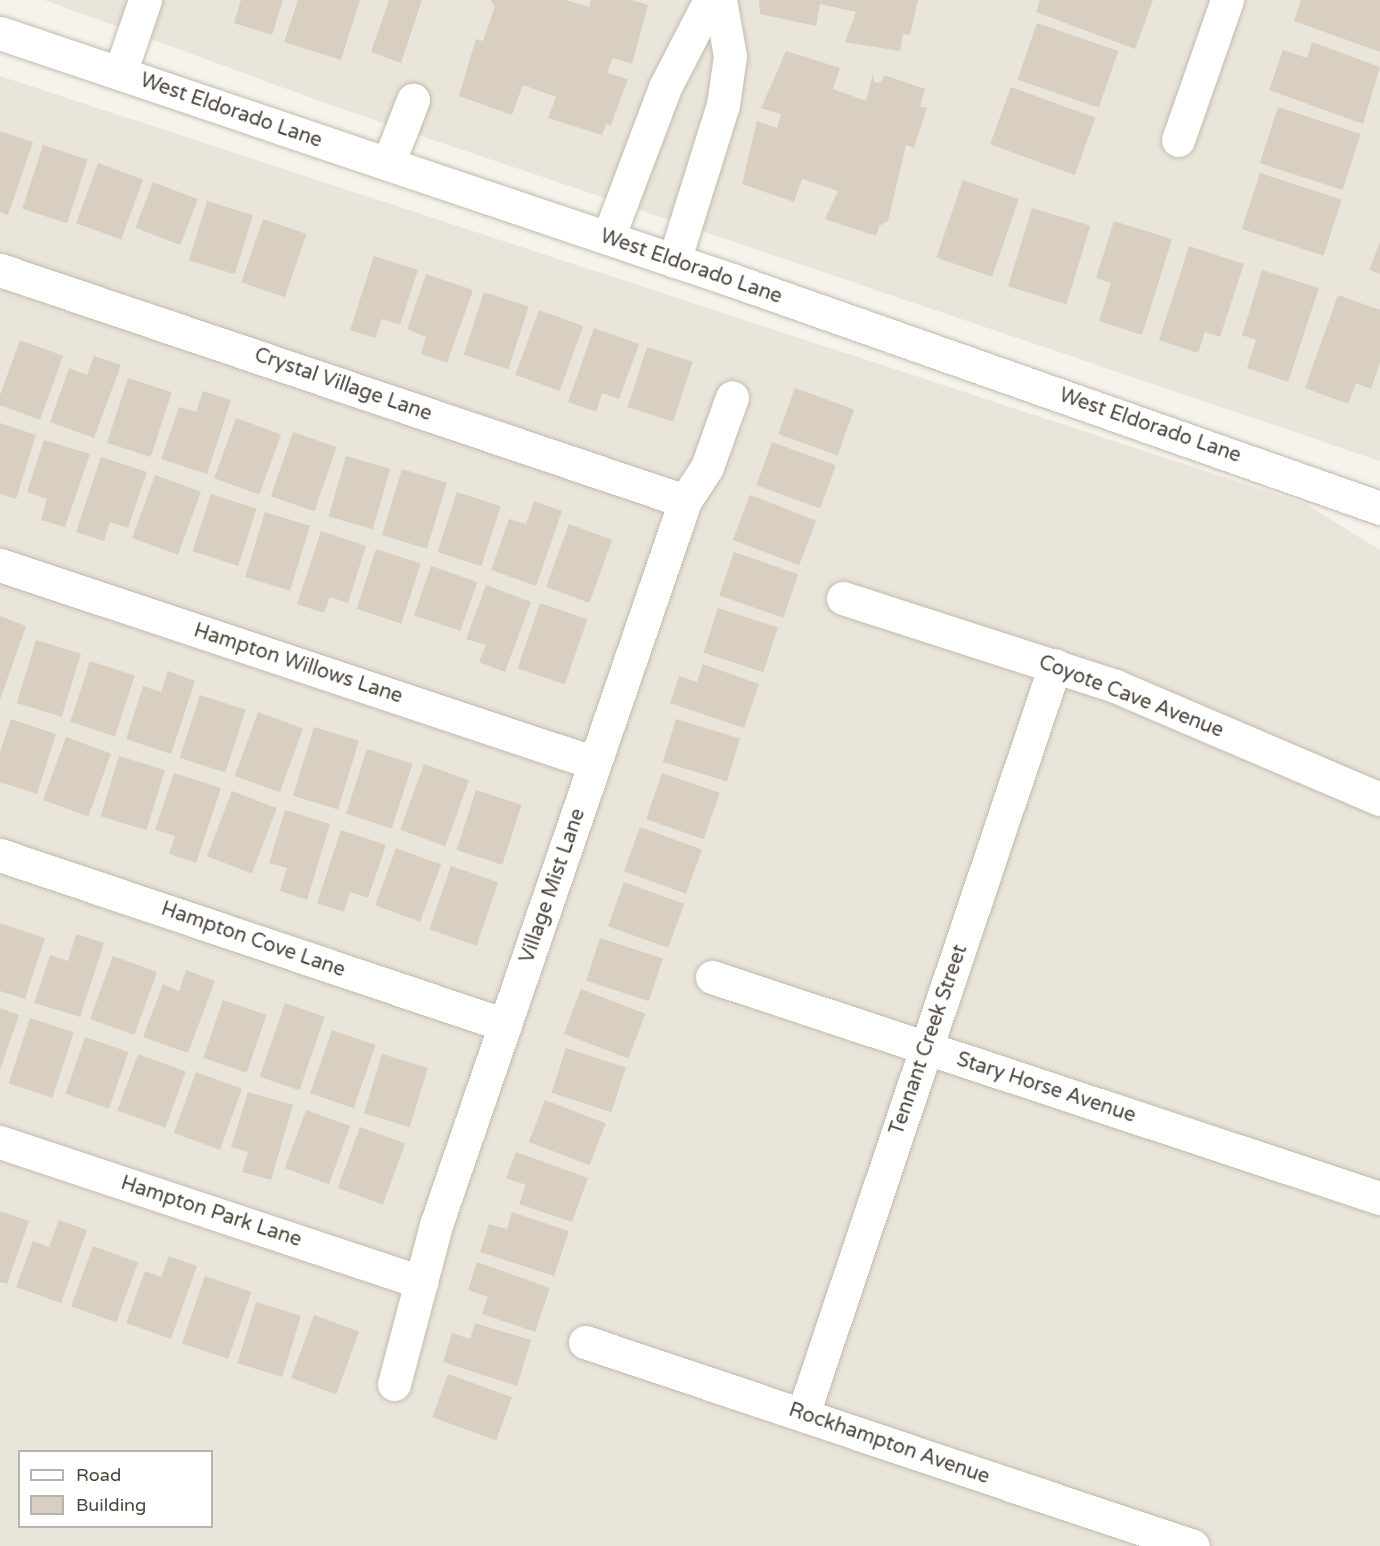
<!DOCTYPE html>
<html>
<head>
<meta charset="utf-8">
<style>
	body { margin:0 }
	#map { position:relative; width:1380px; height:1546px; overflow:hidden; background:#f6f3ec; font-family:"Varela Round",sans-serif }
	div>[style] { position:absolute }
	.residential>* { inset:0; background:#eae5da }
	.building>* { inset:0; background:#d8cfc1; transform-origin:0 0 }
	.roads { filter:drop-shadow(0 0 2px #c2bbae) drop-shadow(0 0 2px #c2bbae) }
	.minor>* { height:33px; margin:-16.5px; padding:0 16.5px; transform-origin:16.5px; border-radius:16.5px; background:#fff }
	span { translate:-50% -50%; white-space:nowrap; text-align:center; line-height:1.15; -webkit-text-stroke:6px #fff; paint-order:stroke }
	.street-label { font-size:20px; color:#4b4439 }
	.legend { position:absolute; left:18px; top:1450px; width:195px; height:78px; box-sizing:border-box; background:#fff; border:2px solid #b7b4b0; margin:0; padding:8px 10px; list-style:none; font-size:18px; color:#4b4439 }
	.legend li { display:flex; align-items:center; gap:12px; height:30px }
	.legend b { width:30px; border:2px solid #b7b4b0 }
</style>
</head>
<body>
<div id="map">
	<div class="residential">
		<i style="clip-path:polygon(44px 0,1380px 0,1380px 461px,339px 108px)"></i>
		<i style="clip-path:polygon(evenodd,0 76px,1306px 504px,1380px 550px,1380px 1546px,0 1546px,0 76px,20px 1452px,212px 1452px,212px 1526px,20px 1526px,20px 1452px)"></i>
	</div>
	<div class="building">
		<i style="clip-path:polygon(241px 0,283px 0,272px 35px,234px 23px)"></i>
		<i style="clip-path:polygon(298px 0,360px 0,341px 60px,284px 42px)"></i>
		<i style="clip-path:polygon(389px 0,422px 0,401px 63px,371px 52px)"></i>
		<i style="clip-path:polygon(490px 0,566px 0,589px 7px,591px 0,632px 0,648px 5px,632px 64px,613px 58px,607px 73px,628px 79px,611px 125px,606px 124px,602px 135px,548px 118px,556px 97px,523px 85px,512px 115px,459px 96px,476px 39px,483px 41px,495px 6px)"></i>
		<i style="clip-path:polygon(759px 0,918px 0,910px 35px,903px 34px,900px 51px,845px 42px,856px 12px,820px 4px,816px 26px,760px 14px)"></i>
		<i style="clip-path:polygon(1040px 0,1153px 0,1135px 49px,1036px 12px)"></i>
		<i style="clip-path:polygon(1301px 0,1380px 0,1380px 52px,1294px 21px)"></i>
		<i style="left:1037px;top:23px;width:86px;height:60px;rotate:19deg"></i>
		<i style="clip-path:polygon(1312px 42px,1380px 67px,1363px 124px,1269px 90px,1283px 50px,1307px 58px)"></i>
		<i style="clip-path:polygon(786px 51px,840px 68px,833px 89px,866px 101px,873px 73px,874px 82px,881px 83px,884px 75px,925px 89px,920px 106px,927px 108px,914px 148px,906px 145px,888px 221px,879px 226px,876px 236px,825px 219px,838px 191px,802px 179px,794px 202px,742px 184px,757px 121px,777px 128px,781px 114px,761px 108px)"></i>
		<i style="left:1011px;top:87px;width:90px;height:61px;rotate:20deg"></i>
		<i style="left:1278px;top:107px;width:87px;height:59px;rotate:18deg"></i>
		<i style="clip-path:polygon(0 131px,33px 142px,8px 215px,0 212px)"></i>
		<i style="left:43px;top:145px;width:47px;height:67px;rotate:18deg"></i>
		<i style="left:98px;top:163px;width:48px;height:64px;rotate:20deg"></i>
		<i style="left:1260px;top:173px;width:86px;height:59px;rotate:18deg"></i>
		<i style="left:963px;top:180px;width:59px;height:82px;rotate:19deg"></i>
		<i style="left:153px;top:182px;width:48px;height:49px;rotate:21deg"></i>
		<i style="left:207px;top:201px;width:48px;height:62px;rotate:17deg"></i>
		<i style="left:1032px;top:208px;width:61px;height:82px;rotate:17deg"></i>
		<i style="left:263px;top:219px;width:46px;height:67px;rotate:19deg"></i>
		<i style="clip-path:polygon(1114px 221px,1172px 239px,1142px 335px,1099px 321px,1111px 283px,1096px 278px)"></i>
		<i style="clip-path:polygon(1380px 242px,1380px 274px,1369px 270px)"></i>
		<i style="clip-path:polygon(1189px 246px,1244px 264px,1220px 337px,1205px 332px,1198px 353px,1159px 340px)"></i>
		<i style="clip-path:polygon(374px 256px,418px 270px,400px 325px,382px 319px,375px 338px,350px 330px)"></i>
		<i style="clip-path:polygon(1262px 270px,1319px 288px,1288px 382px,1247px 368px,1256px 340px,1242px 335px)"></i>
		<i style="clip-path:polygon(426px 274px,473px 290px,447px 363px,421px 354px,426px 337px,407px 329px)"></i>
		<i style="left:484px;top:292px;width:47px;height:66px;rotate:18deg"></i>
		<i style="clip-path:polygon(1338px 295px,1380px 310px,1380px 362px,1371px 389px,1356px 383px,1348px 404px,1305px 388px)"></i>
		<i style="left:539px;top:310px;width:47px;height:69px;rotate:20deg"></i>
		<i style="clip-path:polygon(594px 328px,639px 344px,619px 399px,602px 393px,596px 412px,568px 402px)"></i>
		<i style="left:20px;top:340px;width:46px;height:68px;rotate:20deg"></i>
		<i style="left:647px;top:347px;width:48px;height:63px;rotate:18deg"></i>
		<i style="clip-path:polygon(94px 356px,121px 365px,94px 438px,50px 422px,69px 368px,87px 375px)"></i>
		<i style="left:128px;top:378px;width:46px;height:68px;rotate:18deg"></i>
		<i style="left:795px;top:388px;width:63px;height:49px;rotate:20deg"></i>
		<i style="clip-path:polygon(203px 391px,231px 400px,207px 474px,161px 459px,179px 407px,196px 412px)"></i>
		<i style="left:236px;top:418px;width:48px;height:64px;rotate:20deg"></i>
		<i style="clip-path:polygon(0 423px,36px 435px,16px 499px,0 494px)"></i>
		<i style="left:293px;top:432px;width:46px;height:68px;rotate:19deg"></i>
		<i style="clip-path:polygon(44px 440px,90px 454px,65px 527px,41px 520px,47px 499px,27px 492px)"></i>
		<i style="left:772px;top:442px;width:68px;height:46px;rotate:20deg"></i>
		<i style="left:346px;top:456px;width:46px;height:63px;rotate:16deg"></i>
		<i style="clip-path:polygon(101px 457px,147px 472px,128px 528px,110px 522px,104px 541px,76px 532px)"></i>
		<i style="left:402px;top:469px;width:47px;height:69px;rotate:17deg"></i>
		<i style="left:155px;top:475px;width:49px;height:67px;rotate:20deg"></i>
		<i style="left:457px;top:492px;width:46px;height:63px;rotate:18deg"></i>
		<i style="left:211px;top:494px;width:48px;height:60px;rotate:18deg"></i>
		<i style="left:750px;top:495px;width:71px;height:48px;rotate:21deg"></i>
		<i style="clip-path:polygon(534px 501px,562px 511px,536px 586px,491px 570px,509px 519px,526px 524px)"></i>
		<i style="left:265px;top:512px;width:47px;height:68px;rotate:17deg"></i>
		<i style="left:569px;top:524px;width:46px;height:67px;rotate:20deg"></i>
		<i style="clip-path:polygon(321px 531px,366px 546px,348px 603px,330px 597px,324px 613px,297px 604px)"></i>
		<i style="left:376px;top:549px;width:47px;height:63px;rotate:18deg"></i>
		<i style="left:734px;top:552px;width:68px;height:46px;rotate:19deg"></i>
		<i style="left:431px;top:566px;width:49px;height:52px;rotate:19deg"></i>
		<i style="clip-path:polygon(486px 585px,531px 602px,505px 672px,479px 662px,486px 645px,466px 639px)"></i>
		<i style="left:540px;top:603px;width:50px;height:69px;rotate:19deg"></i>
		<i style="left:718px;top:608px;width:63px;height:47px;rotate:18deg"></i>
		<i style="clip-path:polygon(0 616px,26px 626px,0 700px)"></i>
		<i style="left:36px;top:640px;width:47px;height:66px;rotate:17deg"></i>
		<i style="left:90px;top:661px;width:47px;height:64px;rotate:18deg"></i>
		<i style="clip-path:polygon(703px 664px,759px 684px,744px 728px,670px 703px,679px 676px,697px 682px)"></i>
		<i style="clip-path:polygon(168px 671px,195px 681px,171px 754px,126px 739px,143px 686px,161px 692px)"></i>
		<i style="left:200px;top:695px;width:48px;height:66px;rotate:18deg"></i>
		<i style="left:258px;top:712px;width:48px;height:68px;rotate:20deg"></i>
		<i style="clip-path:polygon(11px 719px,56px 734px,37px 794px,0 782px,0 752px)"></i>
		<i style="left:676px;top:719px;width:67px;height:45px;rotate:17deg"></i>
		<i style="left:314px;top:727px;width:47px;height:72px;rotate:17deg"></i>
		<i style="left:66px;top:737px;width:48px;height:67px;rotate:20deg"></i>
		<i style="left:367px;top:749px;width:48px;height:68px;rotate:18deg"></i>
		<i style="left:119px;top:756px;width:48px;height:63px;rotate:17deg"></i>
		<i style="left:424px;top:764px;width:48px;height:70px;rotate:20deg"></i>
		<i style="clip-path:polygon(174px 773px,221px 788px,196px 863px,169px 854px,175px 836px,155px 830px)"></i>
		<i style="left:662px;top:773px;width:61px;height:49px;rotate:19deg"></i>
		<i style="left:476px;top:790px;width:48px;height:63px;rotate:18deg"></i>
		<i style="left:232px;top:791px;width:48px;height:70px;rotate:21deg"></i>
		<i style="clip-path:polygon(285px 810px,330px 824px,307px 900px,280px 891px,287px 868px,269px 863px)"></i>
		<i style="left:640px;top:827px;width:66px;height:47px;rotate:20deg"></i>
		<i style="clip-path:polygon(341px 830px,386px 845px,368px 898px,350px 892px,344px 912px,317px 903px)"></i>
		<i style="left:396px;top:848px;width:48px;height:61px;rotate:20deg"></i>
		<i style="left:451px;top:866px;width:50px;height:67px;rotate:19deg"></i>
		<i style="left:624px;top:882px;width:64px;height:47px;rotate:20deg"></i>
		<i style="clip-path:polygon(0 923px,45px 938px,25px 999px,0 991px)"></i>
		<i style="clip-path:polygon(76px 934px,104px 943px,80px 1017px,34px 1003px,50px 955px,68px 961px)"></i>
		<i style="left:600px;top:938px;width:66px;height:45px;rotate:18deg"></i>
		<i style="left:113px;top:956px;width:47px;height:67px;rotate:20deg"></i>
		<i style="clip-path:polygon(186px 970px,215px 981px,188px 1053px,143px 1037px,163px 984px,179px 991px)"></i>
		<i style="left:581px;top:989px;width:69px;height:48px;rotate:21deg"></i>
		<i style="left:223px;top:1000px;width:46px;height:61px;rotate:19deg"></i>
		<i style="left:285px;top:1003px;width:42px;height:78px;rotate:19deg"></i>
		<i style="clip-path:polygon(0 1008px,19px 1015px,0 1070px)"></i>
		<i style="left:30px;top:1018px;width:46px;height:69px;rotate:18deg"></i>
		<i style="left:332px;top:1030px;width:46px;height:67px;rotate:19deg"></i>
		<i style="left:85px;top:1037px;width:46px;height:60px;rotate:19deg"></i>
		<i style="left:566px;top:1048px;width:63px;height:47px;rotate:18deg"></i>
		<i style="left:138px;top:1054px;width:51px;height:60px;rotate:20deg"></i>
		<i style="left:382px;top:1054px;width:48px;height:62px;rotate:17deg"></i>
		<i style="left:196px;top:1072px;width:49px;height:65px;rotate:20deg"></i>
		<i style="clip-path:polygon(248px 1092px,293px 1105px,271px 1180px,242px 1172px,248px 1152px,231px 1147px)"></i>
		<i style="left:545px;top:1100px;width:65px;height:45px;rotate:21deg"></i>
		<i style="left:306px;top:1110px;width:47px;height:62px;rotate:20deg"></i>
		<i style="left:360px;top:1127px;width:48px;height:65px;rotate:20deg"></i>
		<i style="clip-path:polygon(516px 1152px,588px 1178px,572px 1222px,519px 1204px,526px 1185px,506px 1178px)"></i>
		<i style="clip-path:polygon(0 1211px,29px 1221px,7px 1284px,0 1282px)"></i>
		<i style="clip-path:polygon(512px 1212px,569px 1231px,554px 1276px,480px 1252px,489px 1224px,507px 1229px)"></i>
		<i style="clip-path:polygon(59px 1220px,87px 1230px,61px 1303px,16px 1287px,33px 1241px,49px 1247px)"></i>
		<i style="left:93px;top:1246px;width:48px;height:64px;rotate:20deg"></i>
		<i style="clip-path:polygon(169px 1256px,197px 1266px,171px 1339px,126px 1323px,145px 1271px,161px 1277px)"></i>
		<i style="clip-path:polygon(477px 1262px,550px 1288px,535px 1332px,482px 1314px,488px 1297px,468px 1290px)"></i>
		<i style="left:205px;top:1276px;width:49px;height:71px;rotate:19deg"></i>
		<i style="left:256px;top:1302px;width:47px;height:64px;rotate:17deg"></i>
		<i style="left:314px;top:1315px;width:48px;height:67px;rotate:20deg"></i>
		<i style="clip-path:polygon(475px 1323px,531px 1340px,517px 1386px,443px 1362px,452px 1333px,470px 1339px)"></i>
		<i style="left:448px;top:1374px;width:68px;height:46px;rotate:20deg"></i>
	</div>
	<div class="roads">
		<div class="minor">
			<i style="left:0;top:33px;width:773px;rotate:18.65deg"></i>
			<i style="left:732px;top:280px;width:687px;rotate:19.38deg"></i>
			<i style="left:120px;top:73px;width:77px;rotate:-71.1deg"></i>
			<i style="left:1178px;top:140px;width:148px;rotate:-70.7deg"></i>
			<i style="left:388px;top:164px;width:69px;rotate:-68.7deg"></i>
			<i style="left:608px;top:238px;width:161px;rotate:-69.3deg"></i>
			<i style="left:665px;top:87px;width:98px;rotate:-62.7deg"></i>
			<i style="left:674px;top:261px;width:164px;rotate:-72.6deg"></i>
			<i style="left:723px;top:105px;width:49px;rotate:-81.9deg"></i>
			<i style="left:730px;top:56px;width:57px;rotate:-100.1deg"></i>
			<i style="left:0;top:270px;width:723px;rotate:18.64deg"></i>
			<i style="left:0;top:565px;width:627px;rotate:18.41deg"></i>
			<i style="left:843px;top:598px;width:286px;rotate:17.9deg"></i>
			<i style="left:1115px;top:686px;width:288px;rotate:23.1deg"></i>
			<i style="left:0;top:855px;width:533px;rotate:18.6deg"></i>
			<i style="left:712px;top:977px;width:704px;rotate:18.31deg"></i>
			<i style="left:0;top:1142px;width:444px;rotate:18.4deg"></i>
			<i style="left:585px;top:1342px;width:641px;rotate:18.55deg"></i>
			<i style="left:394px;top:1384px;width:164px;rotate:-75.2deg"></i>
			<i style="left:436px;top:1225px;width:766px;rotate:-71.02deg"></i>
			<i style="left:685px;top:501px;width:40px;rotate:-57.1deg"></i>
			<i style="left:707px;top:467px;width:74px;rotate:-70.3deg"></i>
			<i style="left:803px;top:1414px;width:790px;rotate:-71.4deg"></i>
		</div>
	</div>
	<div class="street-label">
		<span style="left:231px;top:111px;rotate:19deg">West Eldorado Lane</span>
		<span style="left:691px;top:267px;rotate:19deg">West Eldorado Lane</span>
		<span style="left:343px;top:385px;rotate:19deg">Crystal Village Lane</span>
		<span style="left:1150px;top:426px;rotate:19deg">West Eldorado Lane</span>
		<span style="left:298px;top:664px;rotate:18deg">Hampton Willows Lane</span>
		<span style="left:1131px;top:697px;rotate:21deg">Coyote Cave Avenue</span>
		<span style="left:553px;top:886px;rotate:-71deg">Village Mist Lane</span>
		<span style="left:253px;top:940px;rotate:19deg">Hampton Cove Lane</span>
		<span style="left:929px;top:1040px;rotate:-71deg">Tennant Creek Street</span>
		<span style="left:1046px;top:1088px;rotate:18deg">Stary Horse Avenue</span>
		<span style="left:211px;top:1212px;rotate:18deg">Hampton Park Lane</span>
		<span style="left:889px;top:1444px;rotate:19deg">Rockhampton Avenue</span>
	</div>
	<ul class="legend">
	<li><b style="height:8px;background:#fff"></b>Road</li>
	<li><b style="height:16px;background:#d8cfc1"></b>Building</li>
	</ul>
</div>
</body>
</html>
